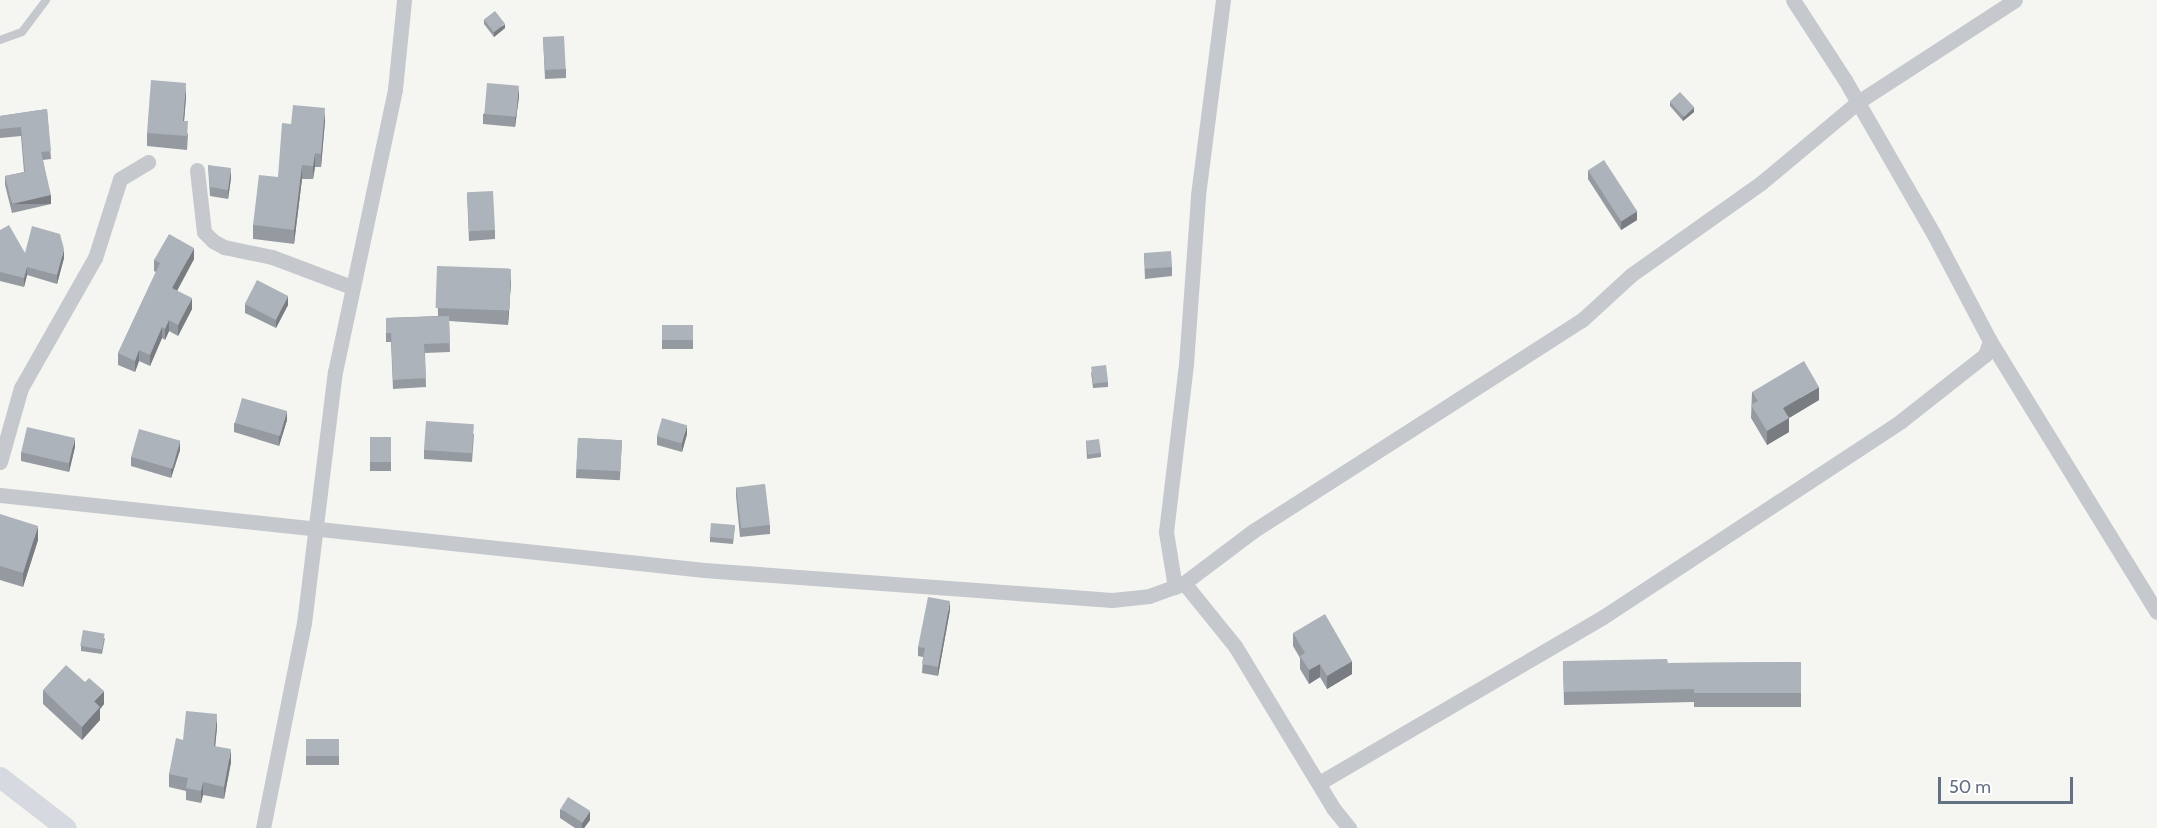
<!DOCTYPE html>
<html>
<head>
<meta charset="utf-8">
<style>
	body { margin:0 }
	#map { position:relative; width:2157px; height:828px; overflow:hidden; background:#f5f6f2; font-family:Cabin,sans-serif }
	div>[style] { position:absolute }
	.service>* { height:8px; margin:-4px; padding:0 4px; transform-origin:4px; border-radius:4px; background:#c5c8cc }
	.minor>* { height:15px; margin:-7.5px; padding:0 7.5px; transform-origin:7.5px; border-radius:7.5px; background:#c5c8cc }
	.secondary>* { height:21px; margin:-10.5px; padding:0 10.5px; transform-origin:10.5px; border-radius:10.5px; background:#d6d9df }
	.wall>* { inset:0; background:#959aa0; transform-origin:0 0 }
	.shaded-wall>* { inset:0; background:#797d82; transform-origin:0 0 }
	.building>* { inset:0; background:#adb3ba; transform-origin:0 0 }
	span { translate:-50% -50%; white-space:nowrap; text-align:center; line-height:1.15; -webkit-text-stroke:6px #fff; paint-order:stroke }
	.scale { position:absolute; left:1938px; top:777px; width:135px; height:27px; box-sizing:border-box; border:3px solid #637185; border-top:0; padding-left:8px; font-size:18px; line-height:21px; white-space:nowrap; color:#637185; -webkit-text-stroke:4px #fff; paint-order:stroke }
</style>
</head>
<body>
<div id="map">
	<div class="service">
		<i style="left:0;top:40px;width:23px;rotate:-20deg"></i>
		<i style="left:22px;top:32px;width:40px;rotate:-53deg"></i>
	</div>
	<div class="minor">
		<i style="left:197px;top:170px;width:62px;rotate:83.6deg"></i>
		<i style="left:204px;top:232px;width:13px;rotate:45deg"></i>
		<i style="left:213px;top:241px;width:13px;rotate:29deg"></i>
		<i style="left:224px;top:247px;width:49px;rotate:11.8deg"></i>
		<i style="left:272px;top:257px;width:85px;rotate:20.6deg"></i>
		<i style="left:1990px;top:341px;width:318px;rotate:58.4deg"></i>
		<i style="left:0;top:462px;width:77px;rotate:-74.2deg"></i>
		<i style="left:21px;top:388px;width:150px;rotate:-60.4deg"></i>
		<i style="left:95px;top:258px;width:83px;rotate:-72.4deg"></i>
		<i style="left:120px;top:179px;width:33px;rotate:-31deg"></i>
		<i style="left:0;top:495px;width:708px;rotate:6.08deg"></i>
		<i style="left:704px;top:570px;width:409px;rotate:4.2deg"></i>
		<i style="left:1112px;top:600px;width:37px;rotate:-6deg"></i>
		<i style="left:1149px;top:596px;width:37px;rotate:-20deg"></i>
		<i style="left:1184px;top:583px;width:81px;rotate:51deg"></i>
		<i style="left:1235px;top:646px;width:189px;rotate:58.8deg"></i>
		<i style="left:1333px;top:808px;width:26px;rotate:51deg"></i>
		<i style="left:1184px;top:583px;width:86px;rotate:-37deg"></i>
		<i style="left:1253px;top:531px;width:391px;rotate:-32.7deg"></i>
		<i style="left:1582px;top:320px;width:67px;rotate:-42.6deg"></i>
		<i style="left:1631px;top:275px;width:159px;rotate:-35.3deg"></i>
		<i style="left:1761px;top:183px;width:126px;rotate:-39.9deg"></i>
		<i style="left:1858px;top:102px;width:187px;rotate:-33deg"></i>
		<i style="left:1175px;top:587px;width:56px;rotate:-99.3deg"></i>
		<i style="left:1166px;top:532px;width:169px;rotate:-83.2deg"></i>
		<i style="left:1186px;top:364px;width:169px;rotate:-85.9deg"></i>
		<i style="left:1198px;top:195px;width:197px;rotate:-82.7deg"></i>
		<i style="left:1319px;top:783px;width:329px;rotate:-30.3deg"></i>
		<i style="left:1603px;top:617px;width:357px;rotate:-33.3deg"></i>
		<i style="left:1901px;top:421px;width:107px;rotate:-38.2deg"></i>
		<i style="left:1985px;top:355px;width:15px;rotate:-70deg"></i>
		<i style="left:1990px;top:341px;width:122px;rotate:-117.8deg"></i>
		<i style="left:1933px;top:233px;width:177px;rotate:-119.9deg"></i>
		<i style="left:1845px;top:80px;width:95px;rotate:-123deg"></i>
		<i style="left:263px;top:828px;width:209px;rotate:-78.7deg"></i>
		<i style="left:304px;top:623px;width:253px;rotate:-83deg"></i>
		<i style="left:335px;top:372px;width:289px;rotate:-78deg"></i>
		<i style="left:395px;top:89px;width:89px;rotate:-84.2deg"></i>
	</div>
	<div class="secondary">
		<i style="left:0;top:777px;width:83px;rotate:37.7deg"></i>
	</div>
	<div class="wall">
		<i style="clip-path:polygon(484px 19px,505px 28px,494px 37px,484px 24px)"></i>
		<i style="clip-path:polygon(543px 37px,566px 69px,566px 78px,545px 79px)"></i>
		<i style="clip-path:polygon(519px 96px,515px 127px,483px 124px,483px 114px)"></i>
		<i style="clip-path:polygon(186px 97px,184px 121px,188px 135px,187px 150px,147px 146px,147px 133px)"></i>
		<i style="clip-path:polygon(1670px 102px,1694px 112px,1683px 121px,1670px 106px)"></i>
		<i style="clip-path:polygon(47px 109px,51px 159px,43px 160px,51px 204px,12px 213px,5px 185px,5px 176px,24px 172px,21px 136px,0 138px,0 116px)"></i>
		<i style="clip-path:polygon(325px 121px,321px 167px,315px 167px,313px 179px,302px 179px,294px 244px,253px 239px,253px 225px,278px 177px,291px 124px)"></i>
		<i style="clip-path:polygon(208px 165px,231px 178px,228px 199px,210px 196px)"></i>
		<i style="clip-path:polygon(1588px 170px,1637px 220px,1621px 230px,1588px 179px)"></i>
		<i style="clip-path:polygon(467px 193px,495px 230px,495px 239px,469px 241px)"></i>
		<i style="clip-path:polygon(0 230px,25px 253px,64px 258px,57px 284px,27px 275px,24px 287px,0 281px)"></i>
		<i style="clip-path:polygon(1144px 254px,1172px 267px,1172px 276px,1145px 279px)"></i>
		<i style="clip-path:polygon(194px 259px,177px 291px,192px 309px,178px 336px,169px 331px,165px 340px,162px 338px,150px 366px,139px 361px,135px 372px,118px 365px,118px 353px,156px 272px,154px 271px,154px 260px)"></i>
		<i style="clip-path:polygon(437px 266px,511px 281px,508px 325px,449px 321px,450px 352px,425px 353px,426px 387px,393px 389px,391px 342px,386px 342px,386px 318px,438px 316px)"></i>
		<i style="clip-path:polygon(245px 304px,288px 305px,276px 328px,245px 313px)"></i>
		<i style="left:693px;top:325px;width:24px;height:31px;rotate:90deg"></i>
		<i style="clip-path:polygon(1091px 372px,1108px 382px,1108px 387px,1093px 388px)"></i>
		<i style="clip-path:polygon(1752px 392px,1819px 400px,1789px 418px,1789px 432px,1767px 445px,1751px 418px)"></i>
		<i style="clip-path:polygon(287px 420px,279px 446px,234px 432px,234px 423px)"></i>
		<i style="clip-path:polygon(474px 434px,472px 462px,424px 459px,424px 450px)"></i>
		<i style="clip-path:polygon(687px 434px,682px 452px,657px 445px,657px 436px)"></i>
		<i style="left:370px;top:437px;width:21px;height:34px"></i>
		<i style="left:578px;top:438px;width:44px;height:40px;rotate:3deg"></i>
		<i style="clip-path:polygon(1086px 440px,1101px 453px,1101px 457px,1087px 459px)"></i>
		<i style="clip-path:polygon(75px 447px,69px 472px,21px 461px,21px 452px)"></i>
		<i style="clip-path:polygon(180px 450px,171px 478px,131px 466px,131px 457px)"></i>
		<i style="clip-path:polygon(736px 487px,770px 525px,770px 534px,740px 537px,736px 496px)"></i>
		<i style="clip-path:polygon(0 514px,38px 540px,23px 587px,0 580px)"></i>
		<i style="clip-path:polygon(735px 525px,733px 544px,710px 542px,710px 537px)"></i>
		<i style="clip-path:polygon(950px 610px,938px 676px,922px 673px,923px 657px,918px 656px,918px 647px)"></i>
		<i style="clip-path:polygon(1293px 633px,1352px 674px,1327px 689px,1320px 677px,1309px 684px,1300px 669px,1300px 658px,1293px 646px)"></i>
		<i style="clip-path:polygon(105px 638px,102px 654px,81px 651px,81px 646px)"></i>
		<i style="clip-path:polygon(1563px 661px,1668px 663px,1801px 662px,1801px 707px,1694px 707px,1694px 702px,1564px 705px)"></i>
		<i style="clip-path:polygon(43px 690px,104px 704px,100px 709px,100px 720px,82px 740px,43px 704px)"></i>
		<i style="clip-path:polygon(217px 727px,215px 746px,231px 762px,224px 799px,203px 795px,201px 803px,186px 800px,186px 791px,169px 787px,169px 774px,183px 740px)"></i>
		<i style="left:306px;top:739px;width:33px;height:26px"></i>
		<i style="clip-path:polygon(560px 809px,590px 820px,584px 828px,575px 828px,560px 818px)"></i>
	</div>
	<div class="shaded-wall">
		<i style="clip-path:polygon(505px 24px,505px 28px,494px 37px,494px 32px)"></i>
		<i style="clip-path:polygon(186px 83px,186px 97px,183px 134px,183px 121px)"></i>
		<i style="clip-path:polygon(519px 86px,519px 96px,515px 127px,515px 118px)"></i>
		<i style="clip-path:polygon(1694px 107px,1694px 112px,1683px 121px,1683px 117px)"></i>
		<i style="clip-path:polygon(325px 108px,325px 121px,321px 167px,321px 154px)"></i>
		<i style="clip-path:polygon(315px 153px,315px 167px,313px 179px,313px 166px)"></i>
		<i style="clip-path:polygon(302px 165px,302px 179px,294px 244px,294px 230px)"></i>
		<i style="clip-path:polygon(231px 168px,231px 178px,228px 199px,228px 190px)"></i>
		<i style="left:51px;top:195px;width:9px;height:40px;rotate:90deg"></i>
		<i style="clip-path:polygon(1637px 211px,1637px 220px,1621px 230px,1621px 221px)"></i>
		<i style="clip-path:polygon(194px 248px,194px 259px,172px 300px,172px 288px)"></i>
		<i style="clip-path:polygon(64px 249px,64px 258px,57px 284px,57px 275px)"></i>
		<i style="clip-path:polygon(27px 267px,27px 275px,24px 287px,24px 278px)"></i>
		<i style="clip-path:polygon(511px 269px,511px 281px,508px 325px,508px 313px)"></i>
		<i style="clip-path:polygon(288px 296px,288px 305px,276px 328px,276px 319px)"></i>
		<i style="clip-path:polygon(192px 298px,192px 309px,178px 336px,178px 325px)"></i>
		<i style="clip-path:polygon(169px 320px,169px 331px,165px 340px,165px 329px)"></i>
		<i style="clip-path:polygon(162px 327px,162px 338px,150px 366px,150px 355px)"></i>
		<i style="clip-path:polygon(139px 350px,139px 361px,135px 372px,135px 361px)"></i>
		<i style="clip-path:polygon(1819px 387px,1819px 400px,1789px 418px,1789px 432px,1767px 445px,1767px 431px,1783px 408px)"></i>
		<i style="clip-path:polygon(287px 411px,287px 420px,279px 446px,279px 437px)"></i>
		<i style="clip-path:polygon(687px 425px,687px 434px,682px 452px,682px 443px)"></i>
		<i style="clip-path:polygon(75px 438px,75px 447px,69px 472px,69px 463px)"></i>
		<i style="clip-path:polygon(180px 441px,180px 450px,171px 478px,171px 469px)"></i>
		<i style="clip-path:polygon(38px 526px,38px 540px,23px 587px,23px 573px)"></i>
		<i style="clip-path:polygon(950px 601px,950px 610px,938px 676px,938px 667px)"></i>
		<i style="clip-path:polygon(1352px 661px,1352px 674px,1327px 689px,1327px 676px)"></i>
		<i style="clip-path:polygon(1320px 664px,1320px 677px,1309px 684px,1309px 670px)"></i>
		<i style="clip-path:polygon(104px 691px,104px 704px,100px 709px,100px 720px,82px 740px,82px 727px,94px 701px)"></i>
		<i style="clip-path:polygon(217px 714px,217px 727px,214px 759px,214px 746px)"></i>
		<i style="clip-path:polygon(231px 749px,231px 762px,224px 799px,224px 787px)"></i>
		<i style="clip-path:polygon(203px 782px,203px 795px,201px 803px,201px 791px)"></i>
		<i style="clip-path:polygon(590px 811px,590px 820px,584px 828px,582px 828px,582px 823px)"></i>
	</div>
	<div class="building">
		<i style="left:495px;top:11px;width:16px;height:14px;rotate:52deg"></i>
		<i style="left:564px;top:36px;width:33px;height:21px;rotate:87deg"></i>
		<i style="clip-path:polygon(151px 80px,186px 83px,183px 121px,188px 121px,187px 136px,147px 133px)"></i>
		<i style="left:487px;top:83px;width:32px;height:31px;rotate:5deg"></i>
		<i style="left:1680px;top:92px;width:21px;height:14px;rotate:47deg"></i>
		<i style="clip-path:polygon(293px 105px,325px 108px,321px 154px,315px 153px,313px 166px,302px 165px,294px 230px,253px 225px,259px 175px,278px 177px,282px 123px,291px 124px)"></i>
		<i style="clip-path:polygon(47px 109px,51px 151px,41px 152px,51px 195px,12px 204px,5px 176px,25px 172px,21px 127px,0 129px,0 116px)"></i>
		<i style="left:1604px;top:160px;width:61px;height:19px;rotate:57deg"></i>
		<i style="clip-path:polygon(208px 165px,231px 168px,228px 190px,210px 187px)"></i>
		<i style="left:493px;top:191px;width:39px;height:26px;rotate:87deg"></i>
		<i style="clip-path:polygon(9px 225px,25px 253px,32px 226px,60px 234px,64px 249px,57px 275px,27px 267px,24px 278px,0 272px,0 230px)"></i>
		<i style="clip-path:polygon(169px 234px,194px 248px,172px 288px,192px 298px,178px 325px,169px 320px,165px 329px,162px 327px,150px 355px,139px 350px,135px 361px,118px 353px,160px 263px,154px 260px)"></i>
		<i style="left:1171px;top:251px;width:16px;height:27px;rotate:86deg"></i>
		<i style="left:437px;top:266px;width:74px;height:42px;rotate:2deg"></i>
		<i style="left:257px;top:280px;width:35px;height:27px;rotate:27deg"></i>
		<i style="clip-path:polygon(449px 316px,450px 343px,424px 344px,426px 378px,393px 380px,391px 333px,386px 333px,386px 318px)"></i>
		<i style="left:693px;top:325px;width:15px;height:31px;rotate:90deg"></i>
		<i style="clip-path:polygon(1804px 361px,1819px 387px,1783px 408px,1789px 418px,1767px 431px,1751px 405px,1758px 401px,1752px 392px)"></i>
		<i style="left:1106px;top:365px;width:17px;height:15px;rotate:83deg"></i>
		<i style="left:242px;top:398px;width:47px;height:26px;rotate:16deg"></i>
		<i style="left:662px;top:418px;width:26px;height:19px;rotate:16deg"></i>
		<i style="left:426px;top:421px;width:48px;height:29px;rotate:4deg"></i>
		<i style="left:27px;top:427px;width:49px;height:26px;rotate:13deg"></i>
		<i style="left:139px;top:429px;width:43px;height:29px;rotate:16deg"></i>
		<i style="left:370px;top:437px;width:21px;height:25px"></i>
		<i style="left:578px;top:438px;width:44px;height:31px;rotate:3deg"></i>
		<i style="left:1099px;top:439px;width:14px;height:13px;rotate:82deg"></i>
		<i style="left:765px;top:484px;width:41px;height:29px;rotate:83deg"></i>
		<i style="clip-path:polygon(0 514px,38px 526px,23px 573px,0 566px)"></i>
		<i style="left:711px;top:523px;width:24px;height:14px;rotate:5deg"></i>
		<i style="clip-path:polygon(928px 597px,950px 601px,938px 667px,922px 664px,925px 648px,918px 647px)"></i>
		<i style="clip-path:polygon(1325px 614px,1352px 661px,1327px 676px,1320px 664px,1309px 670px,1300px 656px,1305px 653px,1293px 633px)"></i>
		<i style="left:83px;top:630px;width:22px;height:16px;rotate:10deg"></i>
		<i style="clip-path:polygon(1667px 659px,1668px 663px,1801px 662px,1801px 693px,1694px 693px,1694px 689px,1564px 692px,1563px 661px)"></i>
		<i style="clip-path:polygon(66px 665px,85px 682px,89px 678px,104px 691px,94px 701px,100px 707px,82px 727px,43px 690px)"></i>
		<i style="clip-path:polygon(186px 711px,217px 714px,214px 746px,231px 749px,224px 787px,203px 782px,201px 791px,186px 788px,188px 778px,169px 774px,176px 738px,183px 740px)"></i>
		<i style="left:306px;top:739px;width:33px;height:17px"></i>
		<i style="left:568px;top:797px;width:26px;height:14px;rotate:32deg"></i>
	</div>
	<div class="scale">50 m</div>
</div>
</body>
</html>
